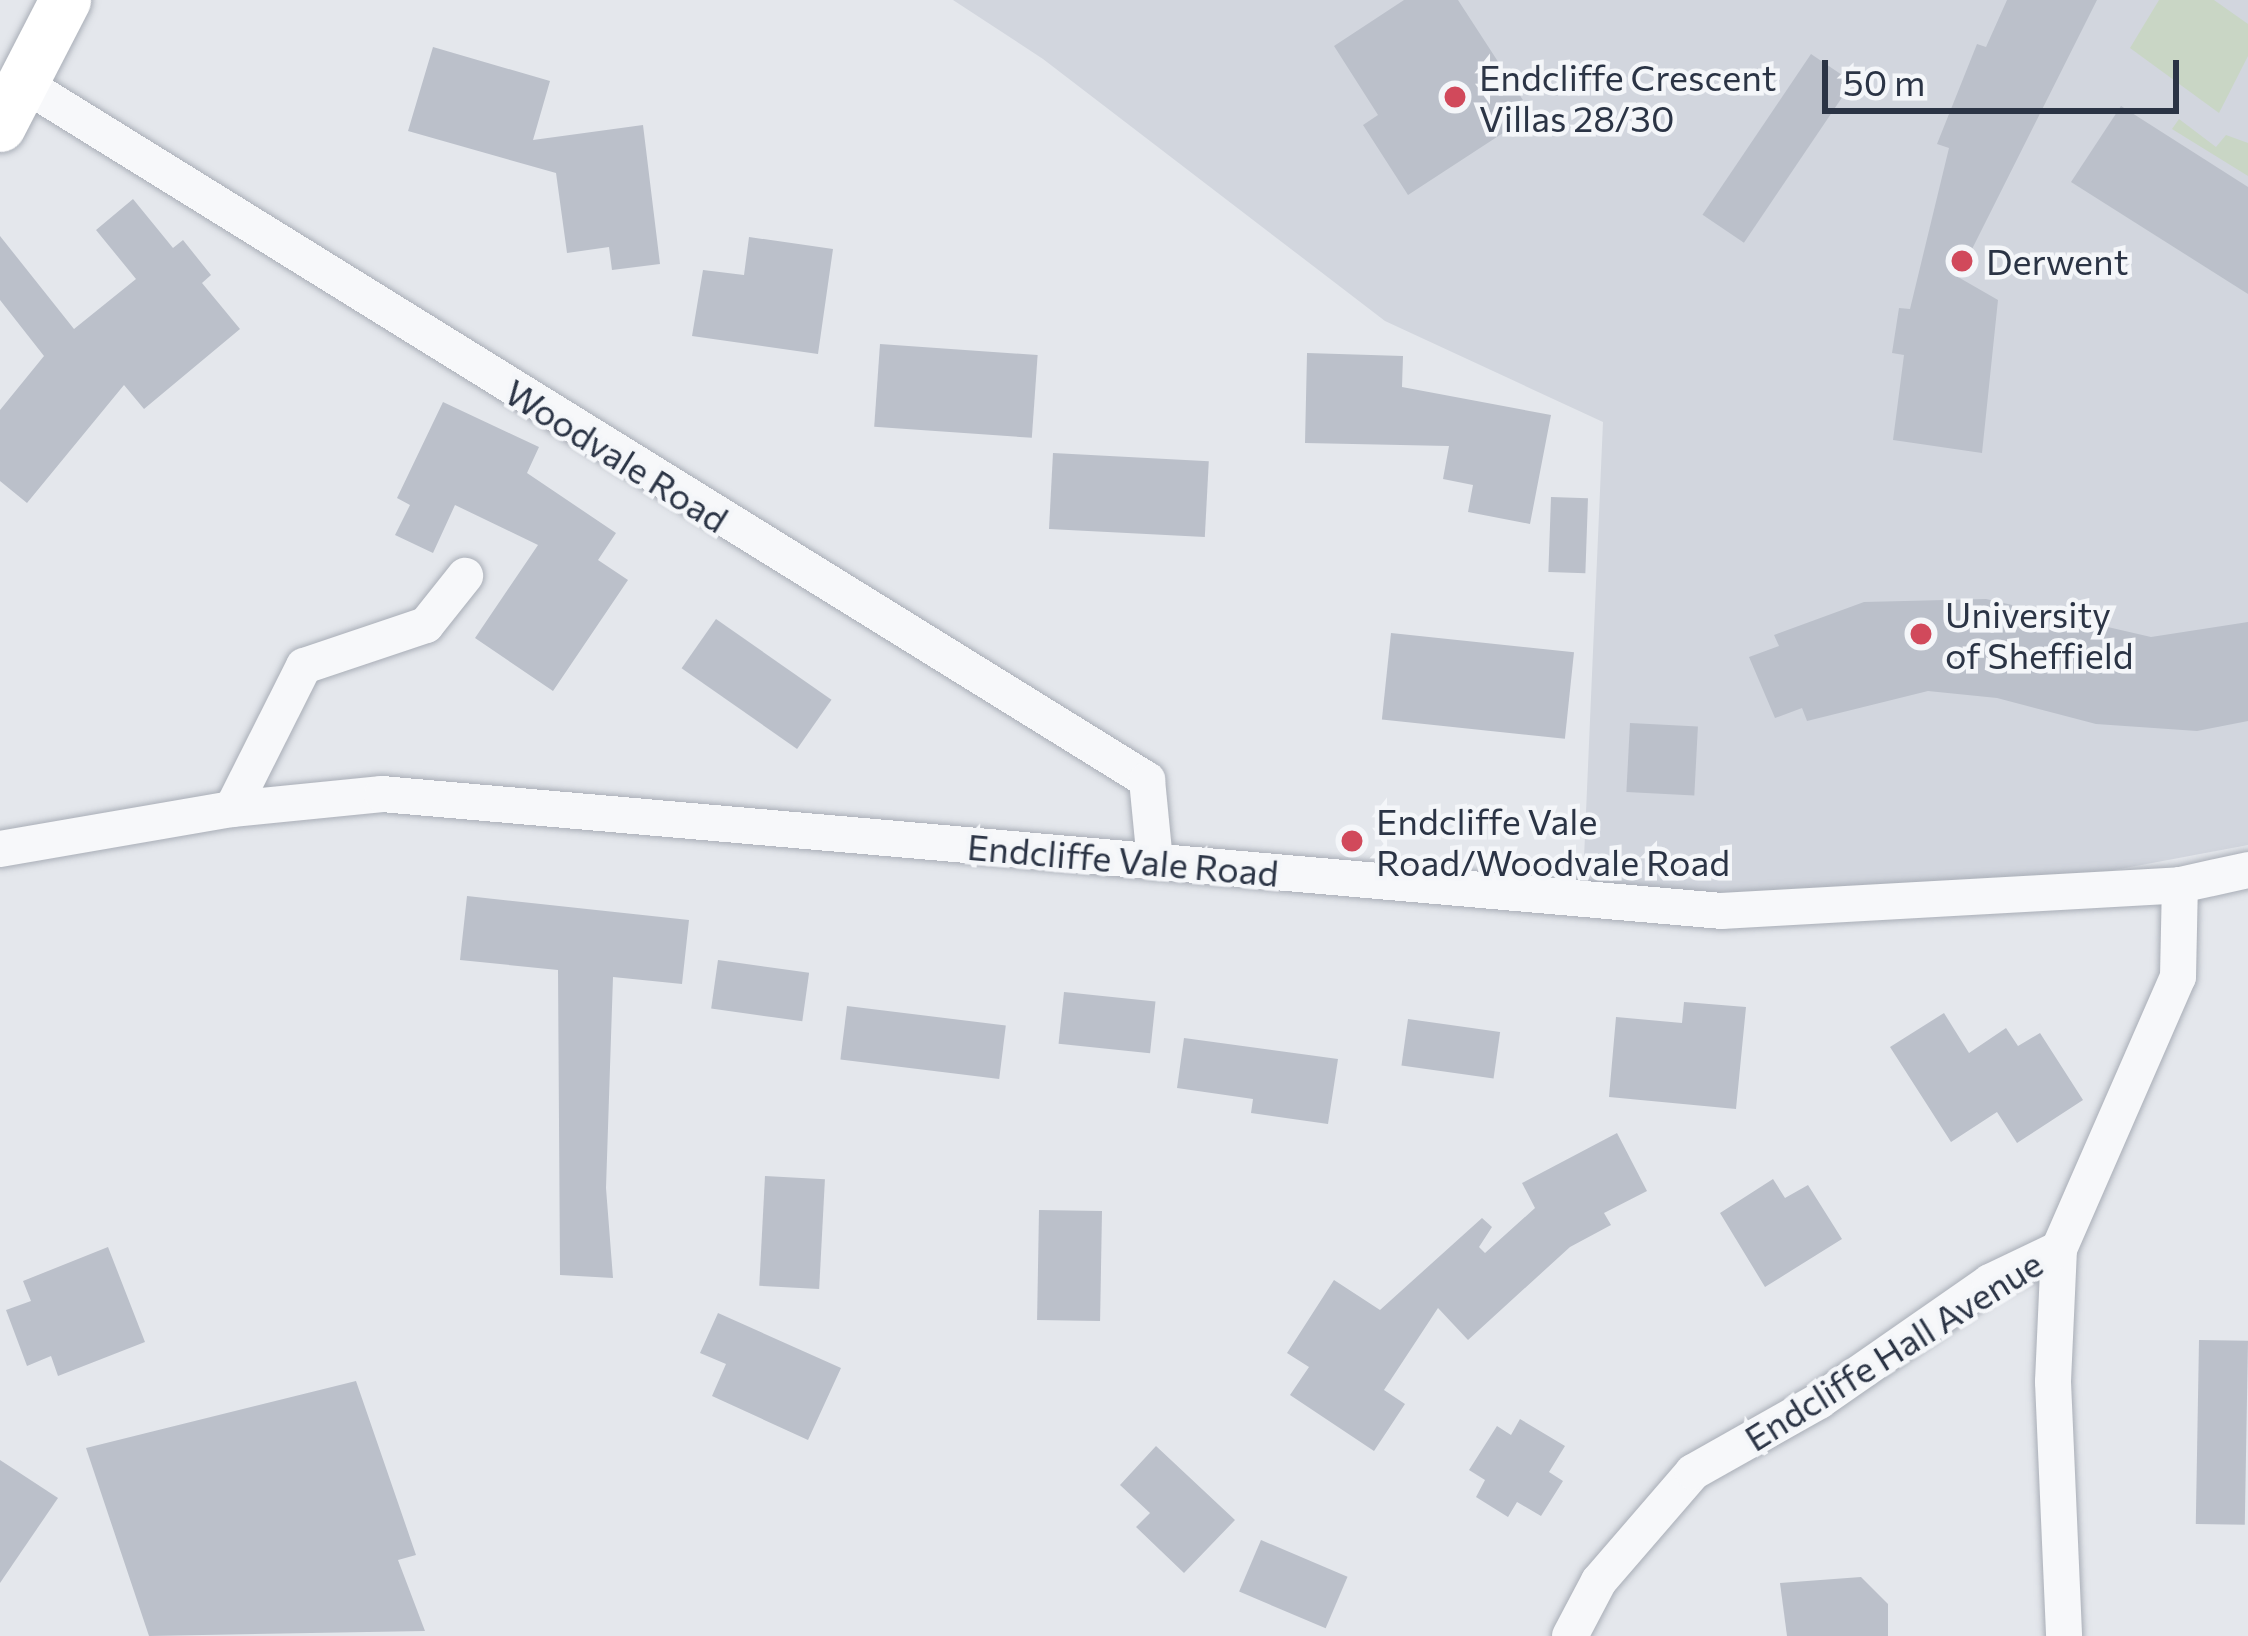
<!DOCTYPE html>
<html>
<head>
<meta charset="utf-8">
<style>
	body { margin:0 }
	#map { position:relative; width:2248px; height:1636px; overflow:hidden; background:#e4e7ec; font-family:Commissioner,sans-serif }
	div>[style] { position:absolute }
	.built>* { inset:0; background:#d2d6de }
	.green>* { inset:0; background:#c9d6c5 }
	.building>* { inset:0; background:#bbc0ca; transform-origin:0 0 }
	.roads { filter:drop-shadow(0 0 3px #a9aeb7) drop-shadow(0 0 3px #a9aeb7) }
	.street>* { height:36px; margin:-18px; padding:0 18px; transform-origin:18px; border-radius:18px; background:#f7f8fa }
	.secondary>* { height:51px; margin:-25.5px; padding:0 25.5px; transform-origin:25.5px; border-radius:25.5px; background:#fff }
	.dots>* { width:33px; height:33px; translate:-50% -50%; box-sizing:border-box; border:6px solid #f4f6f9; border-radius:50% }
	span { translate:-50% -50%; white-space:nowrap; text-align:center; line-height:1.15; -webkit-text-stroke:9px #f4f6f9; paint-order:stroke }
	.poi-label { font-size:36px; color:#2b3445 }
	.left { translate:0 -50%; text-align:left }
	.street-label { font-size:36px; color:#2b3445 }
	.scale { position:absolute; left:1822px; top:60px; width:357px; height:54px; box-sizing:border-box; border:6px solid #2b3445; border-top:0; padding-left:15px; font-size:36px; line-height:42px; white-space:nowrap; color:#2b3445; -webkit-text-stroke:9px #f4f6f9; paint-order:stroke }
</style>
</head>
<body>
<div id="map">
	<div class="built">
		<i style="clip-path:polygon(953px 0,2248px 0,2248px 845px,1853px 919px,1582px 904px,1603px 422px,1385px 321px,1043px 59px)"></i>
	</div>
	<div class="green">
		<i style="clip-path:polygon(2159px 0,2214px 0,2248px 24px,2248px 56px,2219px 113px,2130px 48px)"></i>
		<i style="clip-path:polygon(2179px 119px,2216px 147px,2226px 135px,2248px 143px,2248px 176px,2172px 129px)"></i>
	</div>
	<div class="building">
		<i style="clip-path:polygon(1404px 0,1458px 0,1532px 114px,1408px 195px,1363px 125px,1378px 115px,1334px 46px)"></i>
		<i style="clip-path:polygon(2007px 0,2097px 0,1958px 277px,1998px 300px,1982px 453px,1893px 440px,1904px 355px,1892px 353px,1899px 308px,1910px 309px,1949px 148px,1937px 144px,1977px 44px,1986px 47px)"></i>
		<i style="clip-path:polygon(433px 47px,550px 81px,533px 140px,643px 125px,660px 264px,612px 270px,609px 247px,567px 253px,556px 173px,408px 131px)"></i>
		<i style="left:1811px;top:54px;width:50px;height:194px;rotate:34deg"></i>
		<i style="clip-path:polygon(2121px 106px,2248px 187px,2248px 294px,2071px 182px)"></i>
		<i style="clip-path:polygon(133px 199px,173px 248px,183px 240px,211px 275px,202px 283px,240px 329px,144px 409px,124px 385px,27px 503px,0 481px,0 410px,44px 356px,0 300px,0 236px,74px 329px,136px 279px,96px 230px)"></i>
		<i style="clip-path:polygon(749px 237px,833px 249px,818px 354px,692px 336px,703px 270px,744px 275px)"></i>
		<i style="left:880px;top:344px;width:158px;height:83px;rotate:4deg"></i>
		<i style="clip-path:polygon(1307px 353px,1403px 356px,1402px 387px,1551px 415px,1530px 524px,1468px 512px,1473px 485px,1443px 479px,1449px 446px,1305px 443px)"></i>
		<i style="clip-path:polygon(443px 402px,539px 447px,527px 473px,616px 533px,598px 560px,628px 580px,553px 691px,475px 638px,538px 545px,455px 505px,433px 553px,395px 535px,410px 505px,397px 498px)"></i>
		<i style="left:1053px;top:453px;width:156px;height:76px;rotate:3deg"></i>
		<i style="left:1551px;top:497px;width:37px;height:75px;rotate:2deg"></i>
		<i style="clip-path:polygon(1986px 599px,2151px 637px,2248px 622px,2248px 721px,2197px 731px,2096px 724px,1997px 698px,1928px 691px,1807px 721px,1802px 708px,1775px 718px,1749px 657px,1779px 646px,1774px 635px,1864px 602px)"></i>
		<i style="left:716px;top:619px;width:141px;height:60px;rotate:35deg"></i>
		<i style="left:1391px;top:633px;width:184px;height:87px;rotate:6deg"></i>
		<i style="left:1630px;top:723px;width:68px;height:69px;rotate:3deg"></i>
		<i style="clip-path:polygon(467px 896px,689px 920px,682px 984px,613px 977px,606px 1188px,613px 1278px,560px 1275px,558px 970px,460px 960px)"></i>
		<i style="left:718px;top:960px;width:92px;height:49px;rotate:8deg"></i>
		<i style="left:1064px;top:992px;width:92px;height:52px;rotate:6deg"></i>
		<i style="clip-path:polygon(1684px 1002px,1746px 1007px,1736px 1109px,1609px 1097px,1616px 1017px,1682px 1023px)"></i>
		<i style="left:847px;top:1006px;width:160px;height:54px;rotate:7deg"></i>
		<i style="clip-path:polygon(1944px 1013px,1969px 1053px,2006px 1028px,2018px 1046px,2040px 1033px,2083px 1100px,2017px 1143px,1997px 1112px,1951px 1142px,1890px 1047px)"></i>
		<i style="left:1408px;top:1019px;width:93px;height:47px;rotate:8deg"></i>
		<i style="clip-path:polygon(1184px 1038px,1338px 1059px,1328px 1124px,1251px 1113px,1253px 1099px,1177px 1088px)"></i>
		<i style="clip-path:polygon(1617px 1133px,1647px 1191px,1604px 1213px,1611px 1225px,1570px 1247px,1468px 1340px,1438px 1308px,1384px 1390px,1405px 1404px,1374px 1451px,1290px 1395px,1309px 1367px,1287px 1353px,1334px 1280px,1380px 1310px,1482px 1218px,1492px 1227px,1479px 1247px,1485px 1253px,1535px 1208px,1522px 1183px)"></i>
		<i style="left:765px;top:1176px;width:60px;height:110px;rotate:3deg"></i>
		<i style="clip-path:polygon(1773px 1179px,1785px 1198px,1808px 1185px,1842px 1239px,1765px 1287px,1720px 1213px)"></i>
		<i style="left:1039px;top:1210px;width:63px;height:110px;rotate:1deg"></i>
		<i style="clip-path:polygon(108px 1247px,145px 1342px,58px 1376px,51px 1356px,27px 1366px,6px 1310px,31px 1301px,23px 1281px)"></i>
		<i style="clip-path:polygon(718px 1313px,841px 1368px,808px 1440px,712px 1396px,726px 1364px,700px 1353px)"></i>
		<i style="left:2199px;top:1340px;width:49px;height:184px;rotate:1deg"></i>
		<i style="clip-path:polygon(356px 1381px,416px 1555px,398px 1560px,425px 1631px,149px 1636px,86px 1448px)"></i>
		<i style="clip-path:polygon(1520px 1419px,1565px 1446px,1549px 1472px,1563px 1481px,1541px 1516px,1517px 1502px,1508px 1517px,1476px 1497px,1485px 1480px,1469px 1470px,1497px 1426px,1511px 1435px)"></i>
		<i style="clip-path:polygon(1156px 1446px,1235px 1520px,1184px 1573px,1136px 1527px,1150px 1513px,1120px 1485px)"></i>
		<i style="clip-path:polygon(0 1460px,58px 1498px,0 1583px)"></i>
		<i style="left:1261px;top:1540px;width:94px;height:56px;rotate:23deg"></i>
		<i style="clip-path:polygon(1861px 1577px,1888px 1604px,1888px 1636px,1787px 1636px,1780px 1583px)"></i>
	</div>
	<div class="roads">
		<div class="street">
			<i style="left:21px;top:82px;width:1325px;rotate:31.79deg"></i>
			<i style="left:1147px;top:780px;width:82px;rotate:84.4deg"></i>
			<i style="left:232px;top:809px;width:160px;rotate:-63.3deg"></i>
			<i style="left:304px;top:666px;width:129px;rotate:-18.6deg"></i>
			<i style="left:426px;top:625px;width:63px;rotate:-51.5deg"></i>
			<i style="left:0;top:849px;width:235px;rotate:-9.8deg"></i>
			<i style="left:232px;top:809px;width:151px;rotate:-5.7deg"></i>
			<i style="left:382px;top:794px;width:1344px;rotate:4.99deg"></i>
			<i style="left:1721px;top:911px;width:460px;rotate:-3.2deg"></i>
			<i style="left:2180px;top:885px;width:70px;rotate:-12.4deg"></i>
			<i style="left:2059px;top:1249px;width:133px;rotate:92.6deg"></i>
			<i style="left:2053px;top:1382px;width:254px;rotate:87.5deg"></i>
			<i style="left:1570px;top:1636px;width:62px;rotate:-62.2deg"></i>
			<i style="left:1599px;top:1581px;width:144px;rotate:-49.2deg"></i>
			<i style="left:1693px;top:1472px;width:145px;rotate:-29.4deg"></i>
			<i style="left:1819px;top:1401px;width:208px;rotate:-34.8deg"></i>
			<i style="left:1990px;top:1282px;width:76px;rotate:-25.6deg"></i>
			<i style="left:2059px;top:1249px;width:297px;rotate:-66.4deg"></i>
			<i style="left:2178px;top:977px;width:92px;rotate:-88.8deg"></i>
		</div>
		<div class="secondary">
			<i style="left:0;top:126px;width:142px;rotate:-62.7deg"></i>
		</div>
	</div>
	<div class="dots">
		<i style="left:1455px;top:97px;background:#d1495b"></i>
		<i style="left:1962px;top:261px;background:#d1495b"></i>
		<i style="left:1921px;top:634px;background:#d1495b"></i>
		<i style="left:1352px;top:841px;background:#d1495b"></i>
	</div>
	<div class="poi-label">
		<span class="left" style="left:1479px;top:97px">Endcliffe Crescent<br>Villas 28/30</span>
		<span class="left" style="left:1986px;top:261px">Derwent</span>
		<span class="left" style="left:1945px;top:634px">University<br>of Sheffield</span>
		<span class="left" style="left:1376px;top:841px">Endcliffe Vale<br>Road/Woodvale Road</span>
	</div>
	<div class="street-label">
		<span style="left:617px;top:455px;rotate:32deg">Woodvale Road</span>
		<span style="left:1123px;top:859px;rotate:5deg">Endcliffe Vale Road</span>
		<span style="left:1893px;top:1350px;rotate:-32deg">Endcliffe Hall Avenue</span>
	</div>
	<div class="scale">50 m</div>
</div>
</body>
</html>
